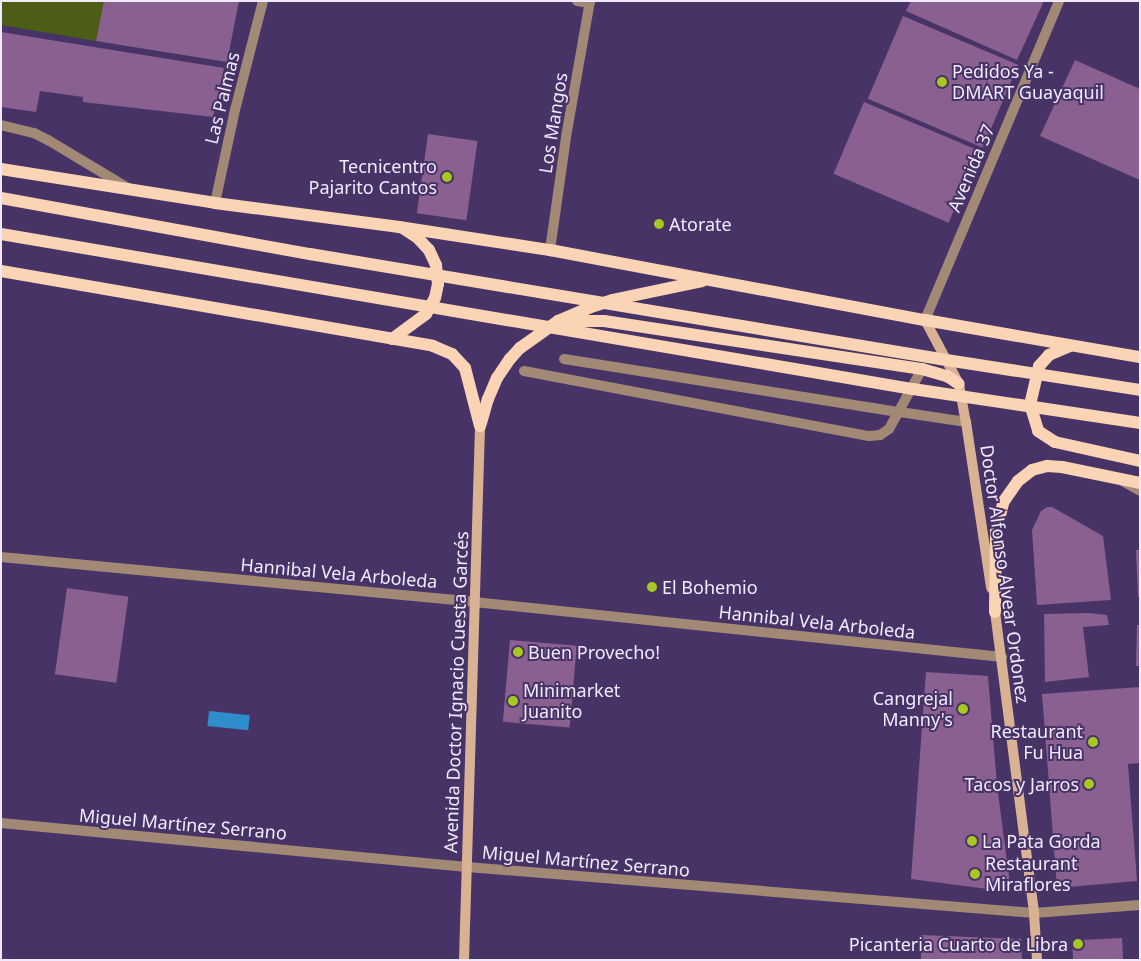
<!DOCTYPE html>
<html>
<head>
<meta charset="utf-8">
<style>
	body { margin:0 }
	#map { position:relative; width:1141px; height:961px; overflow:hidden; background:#483367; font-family:"Noto Sans",sans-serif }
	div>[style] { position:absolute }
	.green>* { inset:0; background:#4d5d17 }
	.water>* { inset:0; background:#2e8ecb; transform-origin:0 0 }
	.building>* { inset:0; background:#8a6091; transform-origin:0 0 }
	.service>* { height:10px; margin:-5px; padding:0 5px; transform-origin:5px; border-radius:5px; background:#a18976 }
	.pedestrian>* { height:10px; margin:-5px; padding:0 5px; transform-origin:5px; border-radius:5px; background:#a18976 }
	.minor>* { height:10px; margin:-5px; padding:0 5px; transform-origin:5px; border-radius:5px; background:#a18976 }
	.secondary>* { height:10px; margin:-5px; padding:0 5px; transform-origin:5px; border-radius:5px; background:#d8b293 }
	.primary>* { height:12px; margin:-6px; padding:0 6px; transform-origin:6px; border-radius:6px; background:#fad4b4 }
	.primary-bridge>* { height:12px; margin:-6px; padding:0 6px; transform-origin:6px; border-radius:6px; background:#fad4b4 }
	.dots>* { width:14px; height:14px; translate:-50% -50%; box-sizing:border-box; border:2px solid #483367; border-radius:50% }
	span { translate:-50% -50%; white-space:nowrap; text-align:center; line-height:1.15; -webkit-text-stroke:4px #483367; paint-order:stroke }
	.poi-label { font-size:18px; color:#f1eafe }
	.left { translate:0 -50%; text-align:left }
	.right { translate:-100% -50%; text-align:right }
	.street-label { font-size:18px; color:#f1eafe }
	.frame { position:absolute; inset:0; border:2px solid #f1eafe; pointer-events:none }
</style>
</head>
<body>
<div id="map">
	<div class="green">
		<i style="clip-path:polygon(1px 1px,104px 1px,96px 41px,1px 25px)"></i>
	</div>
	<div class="water">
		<i style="left:209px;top:711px;width:41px;height:15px;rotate:6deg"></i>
	</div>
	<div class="building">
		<i style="clip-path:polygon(104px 1px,239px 1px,227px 62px,96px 41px)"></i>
		<i style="clip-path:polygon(911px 1px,1044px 1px,1017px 60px,906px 11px)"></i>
		<i style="left:903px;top:16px;width:125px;height:90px;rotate:23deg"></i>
		<i style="clip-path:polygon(1px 32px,224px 68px,213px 117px,83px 102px,83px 97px,40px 91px,36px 112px,1px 107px)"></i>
		<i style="clip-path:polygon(1075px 60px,1140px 89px,1140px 180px,1040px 136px)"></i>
		<i style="left:864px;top:102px;width:125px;height:78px;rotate:23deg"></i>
		<i style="left:428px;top:134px;width:50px;height:80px;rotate:8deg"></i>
		<i style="clip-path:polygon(1047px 507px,1052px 507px,1103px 536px,1111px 600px,1037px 605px,1032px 530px,1041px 511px)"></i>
		<i style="clip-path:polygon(1136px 550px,1140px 550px,1140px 597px,1138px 597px)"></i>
		<i style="left:67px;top:588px;width:62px;height:87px;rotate:8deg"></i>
		<i style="clip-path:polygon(1088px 613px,1107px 615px,1109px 625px,1083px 627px,1089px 677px,1045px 682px,1044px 614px)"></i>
		<i style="clip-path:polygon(1137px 625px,1140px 625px,1140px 666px,1136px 666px)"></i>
		<i style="left:510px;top:640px;width:67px;height:82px;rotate:5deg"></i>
		<i style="clip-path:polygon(926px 672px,988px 676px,997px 785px,1011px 892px,911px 879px)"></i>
		<i style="clip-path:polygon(1140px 687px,1140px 763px,1128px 764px,1137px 881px,1057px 888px,1042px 694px)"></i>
		<i style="clip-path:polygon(921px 935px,1021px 939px,1022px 960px,921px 960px)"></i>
		<i style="left:1122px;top:938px;width:22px;height:50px;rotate:87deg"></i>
	</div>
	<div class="service">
		<i style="left:564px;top:359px;width:340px;rotate:9deg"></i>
	</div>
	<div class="pedestrian">
		<i style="left:215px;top:203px;width:95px;rotate:-77.9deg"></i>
	</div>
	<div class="minor">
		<i style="left:577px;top:1px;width:13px;rotate:9deg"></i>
		<i style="left:235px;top:110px;width:113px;rotate:-75.6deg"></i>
		<i style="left:1px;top:125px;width:34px;rotate:14deg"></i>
		<i style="left:34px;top:133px;width:16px;rotate:27deg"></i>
		<i style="left:48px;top:140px;width:93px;rotate:31deg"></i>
		<i style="left:550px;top:250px;width:114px;rotate:-81.9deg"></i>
		<i style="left:566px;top:137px;width:138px;rotate:-80deg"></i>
		<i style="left:925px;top:320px;width:346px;rotate:-67.2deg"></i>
		<i style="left:524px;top:371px;width:351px;rotate:10.7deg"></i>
		<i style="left:869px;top:436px;width:11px;rotate:-5deg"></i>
		<i style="left:880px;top:435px;width:11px;rotate:-34deg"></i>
		<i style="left:889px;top:429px;width:68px;rotate:-61.2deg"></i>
		<i style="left:900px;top:412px;width:67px;rotate:8.6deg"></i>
		<i style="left:1124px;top:482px;width:18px;rotate:29deg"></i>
		<i style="left:1px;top:557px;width:475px;rotate:5.4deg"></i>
		<i style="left:474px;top:602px;width:531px;rotate:5.95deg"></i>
		<i style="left:1px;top:823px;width:468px;rotate:5.4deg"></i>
		<i style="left:467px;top:867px;width:569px;rotate:4.64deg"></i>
		<i style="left:1034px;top:913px;width:106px;rotate:-4.3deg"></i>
	</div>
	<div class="secondary">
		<i style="left:925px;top:320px;width:72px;rotate:62deg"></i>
		<i style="left:959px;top:384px;width:39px;rotate:80deg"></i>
		<i style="left:966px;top:422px;width:168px;rotate:81.4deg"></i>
		<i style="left:994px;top:604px;width:312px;rotate:82.6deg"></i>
		<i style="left:1034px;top:913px;width:47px;rotate:86.3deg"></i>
		<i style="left:464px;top:960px;width:534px;rotate:-88.28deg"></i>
	</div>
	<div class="primary">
		<i style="left:1px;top:169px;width:217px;rotate:9deg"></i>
		<i style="left:215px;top:203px;width:186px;rotate:7.4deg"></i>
		<i style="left:399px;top:227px;width:153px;rotate:8.7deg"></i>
		<i style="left:550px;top:250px;width:381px;rotate:10.6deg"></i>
		<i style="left:925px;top:320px;width:218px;rotate:9.8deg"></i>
		<i style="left:1px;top:271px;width:438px;rotate:9.8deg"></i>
		<i style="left:433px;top:346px;width:21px;rotate:23deg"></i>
		<i style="left:452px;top:354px;width:19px;rotate:47deg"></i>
		<i style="left:465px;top:368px;width:60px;rotate:75.5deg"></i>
		<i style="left:558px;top:321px;width:46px"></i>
		<i style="left:604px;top:321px;width:322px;rotate:8.6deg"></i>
		<i style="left:922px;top:369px;width:26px;rotate:16deg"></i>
		<i style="left:947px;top:376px;width:14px;rotate:34deg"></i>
		<i style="left:392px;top:339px;width:42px;rotate:-36.3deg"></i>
		<i style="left:426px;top:314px;width:18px;rotate:-61deg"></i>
		<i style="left:435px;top:298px;width:14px;rotate:-78deg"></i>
		<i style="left:438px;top:284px;width:19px;rotate:-96deg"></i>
		<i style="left:436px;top:265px;width:17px;rotate:-115deg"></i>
		<i style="left:429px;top:250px;width:16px;rotate:-133deg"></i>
		<i style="left:418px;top:238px;width:17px;rotate:-147deg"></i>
		<i style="left:1070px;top:346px;width:23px;rotate:157deg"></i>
		<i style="left:1049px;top:355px;width:15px;rotate:132deg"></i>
		<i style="left:1039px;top:366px;width:39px;rotate:103deg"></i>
		<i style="left:1030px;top:404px;width:28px;rotate:73deg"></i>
		<i style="left:1038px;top:431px;width:20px;rotate:33deg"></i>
		<i style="left:1055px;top:442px;width:87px;rotate:12.6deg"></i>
		<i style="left:481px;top:423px;width:25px;rotate:-74deg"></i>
		<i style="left:488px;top:399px;width:23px;rotate:-67deg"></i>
		<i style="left:497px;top:378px;width:23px;rotate:-56deg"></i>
		<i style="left:510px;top:359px;width:15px;rotate:-48deg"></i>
		<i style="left:520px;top:348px;width:47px;rotate:-35.4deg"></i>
		<i style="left:558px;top:321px;width:33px;rotate:-23deg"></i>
		<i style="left:588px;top:308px;width:25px;rotate:-18deg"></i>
		<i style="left:612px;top:300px;width:92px;rotate:-11.9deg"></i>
		<i style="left:995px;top:612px;width:82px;rotate:-89.3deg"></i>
		<i style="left:996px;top:530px;width:30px;rotate:-75deg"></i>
		<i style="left:1004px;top:501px;width:24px;rotate:-55deg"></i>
		<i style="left:1018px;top:481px;width:18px;rotate:-38deg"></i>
		<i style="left:1032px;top:470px;width:16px;rotate:-15deg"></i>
		<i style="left:1047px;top:466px;width:15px;rotate:4deg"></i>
		<i style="left:1062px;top:467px;width:80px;rotate:11.6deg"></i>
	</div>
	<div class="primary-bridge">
		<i style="left:1px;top:198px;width:314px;rotate:10.3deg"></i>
		<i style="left:310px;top:254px;width:639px;rotate:9.46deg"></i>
		<i style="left:940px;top:359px;width:202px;rotate:8.8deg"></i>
		<i style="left:1px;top:234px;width:925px;rotate:9.65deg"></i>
		<i style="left:913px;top:389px;width:230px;rotate:8.5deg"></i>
	</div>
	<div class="dots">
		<i style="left:942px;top:82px;background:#a6c821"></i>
		<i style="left:447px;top:177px;background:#a6c821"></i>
		<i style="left:659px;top:224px;background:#a6c821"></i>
		<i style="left:652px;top:587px;background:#a6c821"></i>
		<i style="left:518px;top:652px;background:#a6c821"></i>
		<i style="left:513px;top:701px;background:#a6c821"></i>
		<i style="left:963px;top:709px;background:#a6c821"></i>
		<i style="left:1093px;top:742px;background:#a6c821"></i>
		<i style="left:1089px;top:784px;background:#a6c821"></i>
		<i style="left:972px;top:841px;background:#a6c821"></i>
		<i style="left:975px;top:874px;background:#a6c821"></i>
		<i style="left:1078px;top:944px;background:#a6c821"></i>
	</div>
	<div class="poi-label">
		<span class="left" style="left:952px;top:82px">Pedidos Ya -<br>DMART Guayaquil</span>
		<span class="right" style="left:437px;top:177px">Tecnicentro<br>Pajarito Cantos</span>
		<span class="left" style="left:669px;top:224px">Atorate</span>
		<span class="left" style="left:662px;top:587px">El Bohemio</span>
		<span class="left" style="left:528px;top:652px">Buen Provecho!</span>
		<span class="left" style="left:523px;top:701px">Minimarket<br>Juanito</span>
		<span class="right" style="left:953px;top:709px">Cangrejal<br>Manny's</span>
		<span class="right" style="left:1083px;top:742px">Restaurant<br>Fu Hua</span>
		<span class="right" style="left:1079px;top:784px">Tacos y Jarros</span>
		<span class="left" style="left:982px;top:841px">La Pata Gorda</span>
		<span class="left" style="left:985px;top:874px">Restaurant<br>Miraflores</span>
		<span class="right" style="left:1068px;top:944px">Picanteria Cuarto de Libra</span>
	</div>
	<div class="street-label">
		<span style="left:222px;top:98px;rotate:-76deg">Las Palmas</span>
		<span style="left:553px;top:123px;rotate:-81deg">Los Mangos</span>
		<span style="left:971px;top:168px;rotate:-67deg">Avenida 37</span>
		<span style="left:339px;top:573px;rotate:5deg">Hannibal Vela Arboleda</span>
		<span style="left:1005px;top:574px;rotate:82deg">Doctor Alfonso Alvear Ordonez</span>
		<span style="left:817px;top:622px;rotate:6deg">Hannibal Vela Arboleda</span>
		<span style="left:456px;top:692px;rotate:-88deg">Avenida Doctor Ignacio Cuesta Garcés</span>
		<span style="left:183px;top:824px;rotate:5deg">Miguel Martínez Serrano</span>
		<span style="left:586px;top:861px;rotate:5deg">Miguel Martínez Serrano</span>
	</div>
	<div class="frame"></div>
</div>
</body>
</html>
